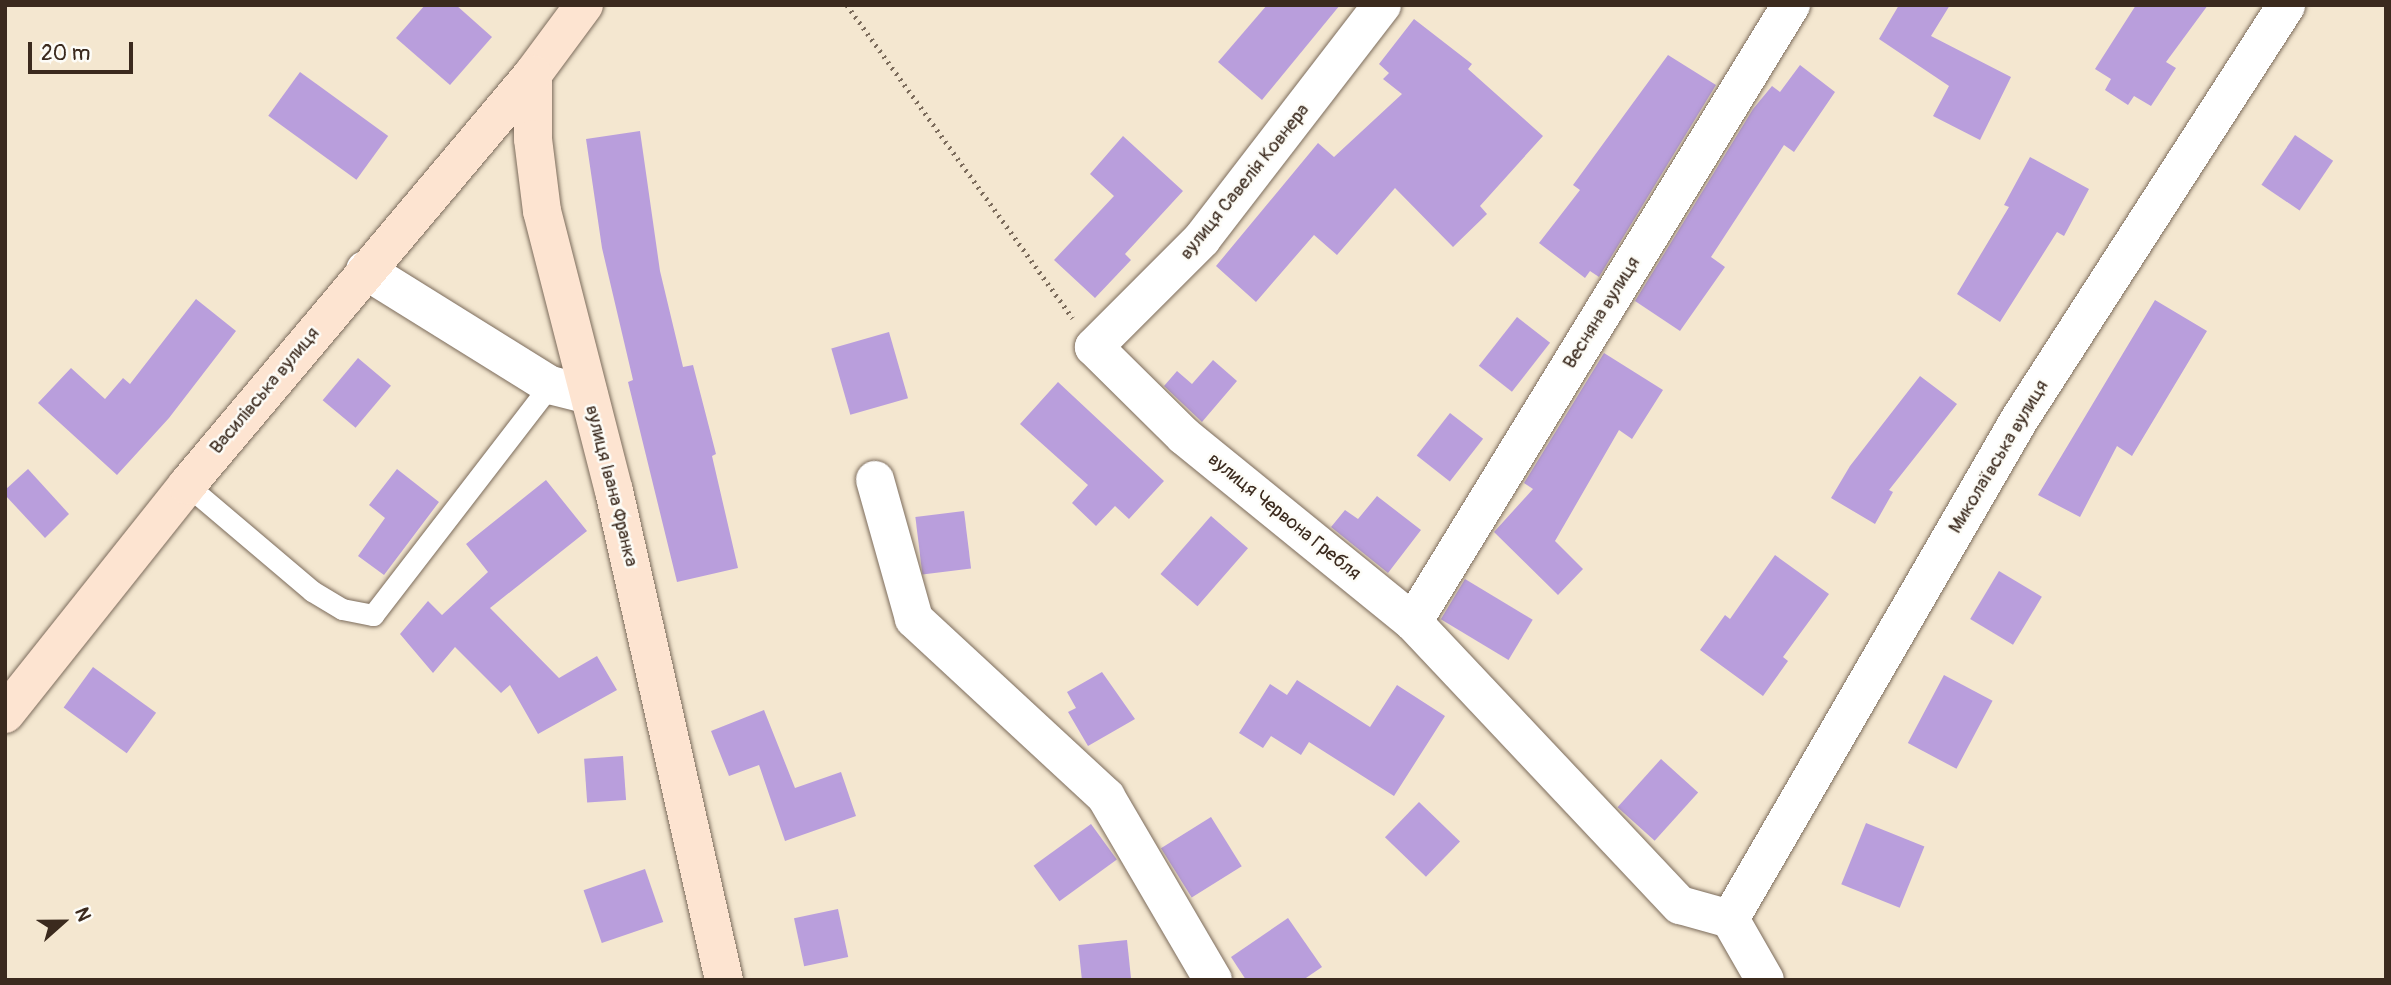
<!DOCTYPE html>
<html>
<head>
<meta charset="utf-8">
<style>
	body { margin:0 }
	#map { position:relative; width:2391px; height:985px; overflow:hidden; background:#f4e7d0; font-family:Pangolin,sans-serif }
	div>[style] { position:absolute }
	.building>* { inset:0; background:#b99edc; transform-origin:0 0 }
	.path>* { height:4.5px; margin-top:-2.25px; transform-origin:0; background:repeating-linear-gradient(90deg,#7c6c5c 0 2px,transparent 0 7px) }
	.roads { filter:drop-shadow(0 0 2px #7c6c5c) drop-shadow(0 0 2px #7c6c5c) }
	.lane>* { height:21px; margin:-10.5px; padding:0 10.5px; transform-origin:10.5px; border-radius:10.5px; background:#fff }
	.street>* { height:38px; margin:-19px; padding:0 19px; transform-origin:19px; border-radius:19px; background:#fff }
	.secondary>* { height:38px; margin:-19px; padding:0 19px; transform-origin:19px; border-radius:19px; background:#fde4d1 }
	span { translate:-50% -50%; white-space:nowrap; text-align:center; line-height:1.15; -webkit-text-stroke:5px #fdfcf7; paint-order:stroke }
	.street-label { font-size:19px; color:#3b2a1e }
	.frame { position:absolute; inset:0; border:7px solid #3b2a1e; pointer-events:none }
	.north { position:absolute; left:28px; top:887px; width:70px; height:70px; -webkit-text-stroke:5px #fdfcf7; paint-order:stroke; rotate:69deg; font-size:19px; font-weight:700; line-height:28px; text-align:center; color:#3b2a1e }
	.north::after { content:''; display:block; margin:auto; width:24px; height:32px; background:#3b2a1e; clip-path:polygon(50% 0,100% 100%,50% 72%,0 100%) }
	.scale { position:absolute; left:28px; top:42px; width:105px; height:32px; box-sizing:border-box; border:4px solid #3b2a1e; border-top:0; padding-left:9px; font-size:21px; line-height:24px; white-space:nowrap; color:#3b2a1e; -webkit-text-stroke:5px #fdfcf7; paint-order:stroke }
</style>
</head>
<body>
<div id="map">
	<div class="building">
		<i style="clip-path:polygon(425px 5px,456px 5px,492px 37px,450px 85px,396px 38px)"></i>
		<i style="clip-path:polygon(1267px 5px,1340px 5px,1262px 100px,1218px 62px)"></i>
		<i style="clip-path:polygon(1899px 5px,1950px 5px,1931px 36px,2011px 77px,1980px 140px,1933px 116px,1949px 86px,1879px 39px)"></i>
		<i style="clip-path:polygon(2136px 5px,2208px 5px,2166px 62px,2176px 68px,2151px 106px,2134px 96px,2128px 105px,2105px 90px,2111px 79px,2095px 69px)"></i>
		<i style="clip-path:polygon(1414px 19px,1472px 64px,1468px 69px,1543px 136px,1480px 206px,1487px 214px,1453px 247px,1395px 188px,1337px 255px,1314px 235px,1256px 302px,1216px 266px,1318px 143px,1334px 157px,1402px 94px,1383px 79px,1389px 73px,1379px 64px)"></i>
		<i style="clip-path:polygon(1668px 55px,1716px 85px,1599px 277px,1590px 271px,1585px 278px,1539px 243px,1580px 190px,1573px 185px)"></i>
		<i style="clip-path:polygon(1800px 65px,1835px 92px,1794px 152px,1784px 145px,1711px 257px,1725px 267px,1680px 331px,1635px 301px,1753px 109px,1772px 86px,1780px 92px)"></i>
		<i style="left:300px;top:72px;width:109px;height:54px;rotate:36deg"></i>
		<i style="clip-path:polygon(640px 131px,660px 271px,683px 367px,693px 365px,716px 454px,712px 456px,738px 568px,677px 582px,628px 382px,633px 380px,602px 248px,586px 139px)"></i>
		<i style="left:2295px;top:135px;width:46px;height:60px;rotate:34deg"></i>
		<i style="clip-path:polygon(1123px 136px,1183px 191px,1125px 254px,1131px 260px,1095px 298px,1054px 260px,1114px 196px,1090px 174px)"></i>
		<i style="clip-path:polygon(2030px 157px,2089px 189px,2064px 236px,2057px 232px,2000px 322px,1957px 294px,2009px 207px,2004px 205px)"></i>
		<i style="clip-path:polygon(196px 299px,236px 331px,169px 418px,117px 475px,38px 403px,71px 368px,105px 399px,123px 378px,130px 384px)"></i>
		<i style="clip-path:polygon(2155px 300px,2207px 331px,2132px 456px,2117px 446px,2080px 517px,2038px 495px)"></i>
		<i style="left:1517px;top:317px;width:42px;height:62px;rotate:38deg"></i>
		<i style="left:889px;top:332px;width:69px;height:60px;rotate:74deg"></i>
		<i style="clip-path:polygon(1604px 353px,1663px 390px,1632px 439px,1619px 430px,1555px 541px,1583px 569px,1558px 595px,1494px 532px,1533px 489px,1524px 483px)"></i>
		<i style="left:358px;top:358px;width:43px;height:55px;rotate:40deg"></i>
		<i style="clip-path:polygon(1213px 360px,1237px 381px,1202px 422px,1164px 386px,1177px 371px,1192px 384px)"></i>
		<i style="clip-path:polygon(1920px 376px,1957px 404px,1889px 490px,1893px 492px,1875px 524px,1831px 498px,1850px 466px)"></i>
		<i style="clip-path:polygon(1058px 382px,1164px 481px,1129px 519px,1115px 506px,1096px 526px,1072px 503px,1088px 485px,1020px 424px)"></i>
		<i style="left:1450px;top:413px;width:42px;height:54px;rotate:38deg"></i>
		<i style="clip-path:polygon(28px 469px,69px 514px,45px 538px,5px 495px,5px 490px)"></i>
		<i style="clip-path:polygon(397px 469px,439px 502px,384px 575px,358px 556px,385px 518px,369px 505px)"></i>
		<i style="clip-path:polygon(546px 480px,587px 531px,490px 608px,559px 678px,597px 656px,617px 690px,538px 734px,510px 685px,501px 693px,455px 647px,433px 673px,400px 634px,428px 601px,442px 615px,488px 572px,466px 544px)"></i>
		<i style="clip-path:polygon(1377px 496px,1421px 530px,1388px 573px,1331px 527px,1345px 510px,1358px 519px)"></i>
		<i style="left:964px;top:511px;width:58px;height:49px;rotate:83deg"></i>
		<i style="left:1211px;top:516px;width:49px;height:77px;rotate:41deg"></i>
		<i style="clip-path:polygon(1775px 555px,1829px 594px,1783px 657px,1788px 661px,1763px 696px,1700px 650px,1725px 615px,1730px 619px)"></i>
		<i style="left:1999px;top:571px;width:50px;height:56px;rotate:31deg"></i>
		<i style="left:1465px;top:579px;width:79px;height:47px;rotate:31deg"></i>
		<i style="left:93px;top:667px;width:78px;height:50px;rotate:36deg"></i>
		<i style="clip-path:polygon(1102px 672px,1135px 719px,1088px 746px,1068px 712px,1076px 708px,1067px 692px)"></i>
		<i style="left:1944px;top:675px;width:55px;height:77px;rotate:28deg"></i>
		<i style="clip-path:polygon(1297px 680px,1370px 727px,1397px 685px,1445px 716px,1394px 796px,1309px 742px,1301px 755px,1271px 736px,1263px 748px,1239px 733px,1270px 684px,1287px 695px)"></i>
		<i style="clip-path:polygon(764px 710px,795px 788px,841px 772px,856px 816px,785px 841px,759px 765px,729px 776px,711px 731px)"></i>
		<i style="left:623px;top:756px;width:44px;height:39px;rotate:86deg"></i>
		<i style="left:1661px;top:759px;width:50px;height:65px;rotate:42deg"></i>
		<i style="left:1419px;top:802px;width:57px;height:49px;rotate:44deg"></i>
		<i style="left:1211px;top:817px;width:58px;height:59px;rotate:58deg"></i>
		<i style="left:1866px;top:823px;width:63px;height:66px;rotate:22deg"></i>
		<i style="left:1091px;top:824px;width:44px;height:71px;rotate:54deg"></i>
		<i style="left:645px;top:869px;width:56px;height:65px;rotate:71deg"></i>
		<i style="left:838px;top:909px;width:49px;height:45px;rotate:78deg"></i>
		<i style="clip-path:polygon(1288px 918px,1322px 967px,1303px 980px,1246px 980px,1231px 957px)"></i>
		<i style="left:1127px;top:940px;width:40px;height:49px;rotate:84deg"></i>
	</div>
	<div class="path">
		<i style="left:847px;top:5px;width:386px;rotate:54.2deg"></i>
	</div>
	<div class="roads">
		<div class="lane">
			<i style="left:187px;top:485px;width:164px;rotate:40.3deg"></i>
			<i style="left:312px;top:591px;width:35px;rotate:31deg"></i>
			<i style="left:342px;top:609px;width:32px;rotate:11deg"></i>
			<i style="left:373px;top:615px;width:290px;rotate:-52.4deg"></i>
		</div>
		<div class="street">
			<i style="left:1382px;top:5px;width:295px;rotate:127.6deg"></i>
			<i style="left:1202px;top:239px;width:153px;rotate:135deg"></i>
			<i style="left:1094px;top:347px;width:127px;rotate:44.7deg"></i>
			<i style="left:1184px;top:436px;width:295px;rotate:39.1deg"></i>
			<i style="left:1413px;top:622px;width:389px;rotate:46.7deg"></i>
			<i style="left:1680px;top:905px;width:52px;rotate:15.6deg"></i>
			<i style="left:1730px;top:919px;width:70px;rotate:60.2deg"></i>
			<i style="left:365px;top:270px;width:218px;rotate:31.9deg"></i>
			<i style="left:550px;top:385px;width:40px;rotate:14.4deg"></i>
			<i style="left:875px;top:480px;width:144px;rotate:74.3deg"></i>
			<i style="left:914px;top:619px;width:262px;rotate:42.8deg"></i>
			<i style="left:1106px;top:797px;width:212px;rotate:59.7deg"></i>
			<i style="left:1413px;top:622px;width:724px;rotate:-58.51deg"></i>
			<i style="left:1730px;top:919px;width:577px;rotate:-59.92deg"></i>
			<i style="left:2019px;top:420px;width:493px;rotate:-57.2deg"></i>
		</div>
		<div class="secondary">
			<i style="left:584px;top:5px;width:86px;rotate:126.5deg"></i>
			<i style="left:533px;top:74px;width:65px;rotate:90deg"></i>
			<i style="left:533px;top:139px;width:73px;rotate:82.9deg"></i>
			<i style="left:542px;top:211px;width:289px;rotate:75.6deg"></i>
			<i style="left:614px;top:491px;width:501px;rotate:77.32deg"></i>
			<i style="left:5px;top:714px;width:293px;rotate:-51.5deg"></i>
			<i style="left:187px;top:485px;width:537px;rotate:-49.91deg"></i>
		</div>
	</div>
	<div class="street-label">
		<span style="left:1245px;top:182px;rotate:-51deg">вулиця Савелія Ковнера</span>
		<span style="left:1602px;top:313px;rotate:-58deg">Весняна вулиця</span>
		<span style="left:265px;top:391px;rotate:-50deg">Василівська вулиця</span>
		<span style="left:1999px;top:457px;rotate:-59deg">Миколаївська вулиця</span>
		<span style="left:611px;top:486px;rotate:76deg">вулиця Івана Франка</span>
		<span style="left:1284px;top:517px;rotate:39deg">вулиця Червона Гребля</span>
	</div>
	<div class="frame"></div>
	<div class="north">N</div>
	<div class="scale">20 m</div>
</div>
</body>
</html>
